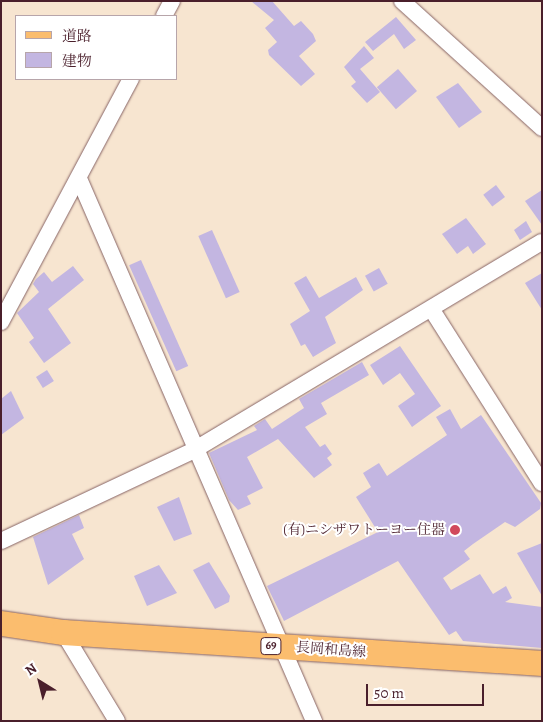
<!DOCTYPE html>
<html>
<head>
<meta charset="utf-8">
<style>
	body { margin:0 }
	#map { position:relative; width:543px; height:722px; overflow:hidden; background:#f7e5d0; font-family:Alegreya,"Noto Serif JP",serif }
	div>[style] { position:absolute }
	.building>* { inset:0; background:#c3b6e1; transform-origin:0 0 }
	.roads { filter:drop-shadow(0 0 1px #876465) drop-shadow(0 0 1px #876465) }
	.street>* { height:16px; margin:-8px; padding:0 8px; transform-origin:8px; border-radius:8px; background:#fff }
	.primary>* { height:25px; margin:-12.5px; padding:0 12.5px; transform-origin:12.5px; border-radius:12.5px; background:#fbbd6e }
	.dots>* { width:14px; height:14px; translate:-50% -50%; box-sizing:border-box; border:2px solid #fff; border-radius:50% }
	span { translate:-50% -50%; white-space:nowrap; text-align:center; line-height:1.15; -webkit-text-stroke:4px #fff; paint-order:stroke }
	.shield-label span { padding:1px 4px; background:#fff; border:1px solid; border-radius:4px; -webkit-text-stroke-width:0 }
	.shield-label { font-size:12px; color:#4a1f2b; font-weight:700 }
	.poi-label { font-size:14px; color:#4a1f2b }
	.right { translate:-100% -50%; text-align:right }
	.street-label { font-size:14px; color:#4a1f2b }
	.frame { position:absolute; inset:0; border:2px solid #4a1f2b; pointer-events:none }
	.legend { position:absolute; left:15px; top:15px; width:162px; height:65px; box-sizing:border-box; background:#fff; border:1px solid #b7a5aa; margin:0; padding:6px 9px; list-style:none; font-size:15px; color:#4a1f2b }
	.legend li { display:flex; align-items:center; gap:10px; height:25px }
	.legend b { width:25px; border:1px solid #b7a5aa }
	.north { position:absolute; left:15px; top:657px; width:50px; height:50px; -webkit-text-stroke:4px #fff; paint-order:stroke; rotate:324deg; font-size:14px; font-weight:700; line-height:20px; text-align:center; color:#4a1f2b }
	.north::after { content:''; display:block; margin:auto; width:18px; height:22px; background:#4a1f2b; clip-path:polygon(50% 0,100% 100%,50% 72%,0 100%) }
	.scale { position:absolute; left:366px; top:684px; width:118px; height:22px; box-sizing:border-box; border:2px solid #4a1f2b; border-top:0; padding-left:6px; font-size:15px; line-height:18px; white-space:nowrap; color:#4a1f2b; -webkit-text-stroke:4px #fff; paint-order:stroke }
</style>
</head>
<body>
<div id="map">
	<div class="building">
		<i style="clip-path:polygon(251px 1px,272px 1px,294px 26px,301px 21px,313px 34px,316px 41px,299px 56px,315px 74px,301px 86px,269px 55px,268px 50px,277px 42px,265px 28px,274px 20px)"></i>
		<i style="clip-path:polygon(396px 17px,416px 40px,404px 49px,394px 34px,373px 51px,365px 42px)"></i>
		<i style="clip-path:polygon(364px 46px,374px 58px,360px 69px,380px 92px,367px 103px,351px 86px,356px 82px,344px 67px)"></i>
		<i style="left:398px;top:69px;width:29px;height:28px;rotate:49deg"></i>
		<i style="clip-path:polygon(458px 83px,482px 112px,459px 128px,436px 97px)"></i>
		<i style="left:496px;top:185px;width:15px;height:16px;rotate:53deg"></i>
		<i style="clip-path:polygon(542px 190px,542px 225px,525px 201px)"></i>
		<i style="clip-path:polygon(466px 218px,486px 244px,473px 254px,468px 246px,457px 254px,442px 234px)"></i>
		<i style="clip-path:polygon(526px 221px,532px 232px,520px 240px,514px 230px)"></i>
		<i style="left:212px;top:230px;width:68px;height:15px;rotate:66deg"></i>
		<i style="left:141px;top:260px;width:116px;height:13px;rotate:66deg"></i>
		<i style="clip-path:polygon(73px 266px,84px 280px,48px 309px,71px 343px,44px 363px,29px 342px,34px 338px,17px 313px,39px 292px,33px 284px,36px 279px,44px 272px,52px 282px)"></i>
		<i style="left:379px;top:268px;width:18px;height:16px;rotate:61deg"></i>
		<i style="clip-path:polygon(542px 273px,542px 310px,525px 283px)"></i>
		<i style="clip-path:polygon(306px 276px,319px 298px,356px 277px,363px 290px,325px 317px,336px 343px,313px 357px,305px 344px,301px 346px,290px 324px,310px 311px,294px 283px)"></i>
		<i style="clip-path:polygon(400px 346px,441px 406px,412px 427px,398px 406px,415px 394px,400px 373px,383px 385px,370px 365px)"></i>
		<i style="clip-path:polygon(362px 362px,369px 375px,321px 403px,327px 414px,305px 427px,320px 447px,325px 444px,332px 454px,327px 458px,332px 465px,314px 478px,278px 439px,247px 457px,263px 488px,247px 496px,251px 504px,238px 510px,229px 500px,209px 453px,257px 430px,254px 426px,265px 419px,272px 429px,304px 408px,299px 399px)"></i>
		<i style="left:47px;top:370px;width:13px;height:13px;rotate:58deg"></i>
		<i style="clip-path:polygon(11px 391px,24px 418px,1px 435px,1px 399px)"></i>
		<i style="clip-path:polygon(450px 409px,461px 429px,481px 415px,541px 503px,540px 509px,515px 527px,505px 522px,473px 544px,464px 551px,470px 559px,443px 578px,451px 590px,480px 574px,493px 594px,506px 586px,512px 598px,505px 602px,542px 607px,542px 648px,463px 641px,456px 631px,449px 635px,398px 561px,284px 621px,267px 586px,378px 532px,356px 497px,371px 487px,363px 473px,379px 463px,387px 476px,447px 435px,436px 417px)"></i>
		<i style="clip-path:polygon(179px 497px,192px 534px,174px 541px,157px 507px)"></i>
		<i style="clip-path:polygon(79px 515px,84px 528px,72px 534px,84px 559px,48px 585px,33px 537px)"></i>
		<i style="clip-path:polygon(542px 543px,542px 596px,517px 553px)"></i>
		<i style="clip-path:polygon(209px 562px,230px 596px,229px 602px,215px 609px,193px 570px)"></i>
		<i style="clip-path:polygon(159px 565px,177px 593px,147px 606px,134px 576px)"></i>
	</div>
	<div class="roads">
		<div class="street">
			<i style="left:402px;top:1px;width:189px;rotate:42.2deg"></i>
			<i style="left:164px;top:16px;width:17px;rotate:-62deg"></i>
			<i style="left:80px;top:181px;width:589px;rotate:66.57deg"></i>
			<i style="left:432px;top:310px;width:205px;rotate:57.6deg"></i>
			<i style="left:1px;top:322px;width:276px;rotate:-61.9deg"></i>
			<i style="left:1px;top:541px;width:213px;rotate:-25.2deg"></i>
			<i style="left:194px;top:450px;width:405px;rotate:-30.9deg"></i>
			<i style="left:63px;top:632px;width:104px;rotate:58.8deg"></i>
		</div>
		<div class="primary">
			<i style="left:1px;top:623px;width:63px;rotate:8.3deg"></i>
			<i style="left:63px;top:632px;width:480px;rotate:3.7deg"></i>
		</div>
	</div>
	<div class="dots">
		<i style="left:455px;top:530px;background:#d1495b"></i>
	</div>
	<div class="shield-label">
		<span style="left:271px;top:646px">69</span>
	</div>
	<div class="poi-label">
		<span class="right" style="left:445px;top:530px">(有)ニシザワトーヨー住器</span>
	</div>
	<div class="street-label">
		<span style="left:331px;top:650px;rotate:4deg">長岡和島線</span>
	</div>
	<div class="frame"></div>
	<ul class="legend">
	<li><b style="height:6px;background:#fbbd6e"></b>道路</li>
	<li><b style="height:14px;background:#c3b6e1"></b>建物</li>
	</ul>
	<div class="north">N</div>
	<div class="scale">50 m</div>
</div>
</body>
</html>
